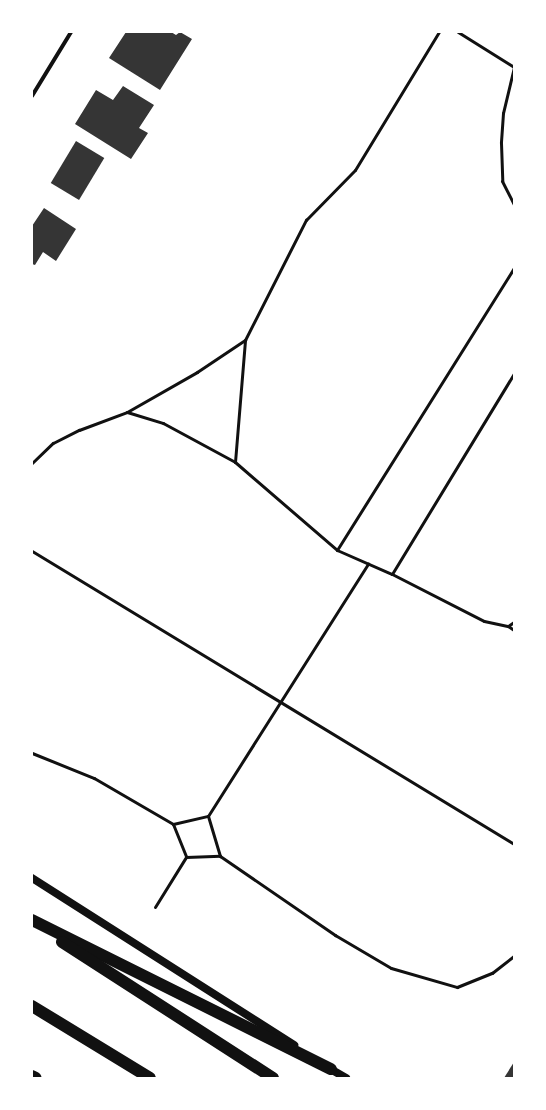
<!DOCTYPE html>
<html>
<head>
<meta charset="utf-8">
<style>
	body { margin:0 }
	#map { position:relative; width:546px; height:1110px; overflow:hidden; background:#fff; font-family:"Noto Sans",sans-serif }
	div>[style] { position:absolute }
	.building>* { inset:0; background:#353535; transform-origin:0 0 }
	.service>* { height:3px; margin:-1.5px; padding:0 1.5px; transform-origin:1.5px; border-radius:1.5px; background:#111 }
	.minor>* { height:4px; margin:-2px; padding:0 2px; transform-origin:2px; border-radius:2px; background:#111 }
	.secondary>* { height:8px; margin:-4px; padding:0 4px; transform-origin:4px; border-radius:4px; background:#111 }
	.motorway>* { height:12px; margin:-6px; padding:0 6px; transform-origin:6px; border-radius:6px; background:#111 }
	span { translate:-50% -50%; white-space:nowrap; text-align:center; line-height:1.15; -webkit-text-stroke:4px #fff; paint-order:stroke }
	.frame { position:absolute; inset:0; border:33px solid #fff; pointer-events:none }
</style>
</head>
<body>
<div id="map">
	<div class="building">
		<i style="clip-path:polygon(126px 32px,171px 32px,176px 35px,180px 32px,192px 39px,160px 90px,109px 58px)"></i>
		<i style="clip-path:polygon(123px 86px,154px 105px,139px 128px,148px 133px,131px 159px,75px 124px,96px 90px,113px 100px)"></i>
		<i style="left:76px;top:141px;width:33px;height:49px;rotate:31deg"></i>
		<i style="clip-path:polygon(44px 208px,76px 229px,56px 261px,43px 252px,35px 265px,32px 264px,32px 226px)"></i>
		<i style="clip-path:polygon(514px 1062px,514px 1078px,504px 1078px)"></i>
	</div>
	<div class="service">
		<i style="left:458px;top:32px;width:66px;rotate:32deg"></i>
		<i style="left:514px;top:67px;width:47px;rotate:103.4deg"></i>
		<i style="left:503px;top:113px;width:30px;rotate:94deg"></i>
		<i style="left:501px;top:143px;width:38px;rotate:88deg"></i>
		<i style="left:502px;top:181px;width:27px;rotate:63deg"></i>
		<i style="left:127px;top:412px;width:38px;rotate:17deg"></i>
		<i style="left:163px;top:423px;width:82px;rotate:28.4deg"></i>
		<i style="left:235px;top:462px;width:135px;rotate:40.8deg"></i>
		<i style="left:337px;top:550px;width:60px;rotate:23.6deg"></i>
		<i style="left:392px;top:574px;width:103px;rotate:27.1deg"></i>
		<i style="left:484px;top:621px;width:25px;rotate:12deg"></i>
		<i style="left:508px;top:626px;width:7px;rotate:34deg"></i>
		<i style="left:235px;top:462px;width:122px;rotate:-85.3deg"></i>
		<i style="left:32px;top:463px;width:29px;rotate:-44deg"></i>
		<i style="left:53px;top:443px;width:29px;rotate:-27deg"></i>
		<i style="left:79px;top:430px;width:51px;rotate:-20.6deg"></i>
		<i style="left:127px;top:412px;width:81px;rotate:-29.7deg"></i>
		<i style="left:197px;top:372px;width:58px;rotate:-33.7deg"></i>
		<i style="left:245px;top:340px;width:135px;rotate:-63.1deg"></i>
		<i style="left:306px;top:220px;width:70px;rotate:-45.6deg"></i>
		<i style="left:355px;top:170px;width:162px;rotate:-58.7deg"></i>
		<i style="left:337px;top:550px;width:333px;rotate:-57.9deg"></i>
		<i style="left:32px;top:551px;width:564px;rotate:31.29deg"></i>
		<i style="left:392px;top:574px;width:235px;rotate:-58.7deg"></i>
		<i style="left:508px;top:626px;width:7px;rotate:-34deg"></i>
		<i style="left:32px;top:753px;width:67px;rotate:22deg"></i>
		<i style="left:94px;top:778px;width:91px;rotate:30.2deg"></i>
		<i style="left:173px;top:824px;width:36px;rotate:-13deg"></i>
		<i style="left:208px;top:816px;width:42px;rotate:73.3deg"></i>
		<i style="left:220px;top:856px;width:140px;rotate:34.5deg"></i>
		<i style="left:335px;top:935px;width:65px;rotate:30.5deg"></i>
		<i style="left:391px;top:968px;width:69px;rotate:16.1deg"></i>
		<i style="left:457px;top:987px;width:38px;rotate:-22deg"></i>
		<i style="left:492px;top:973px;width:28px;rotate:-38deg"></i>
		<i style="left:208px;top:816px;width:299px;rotate:-57.6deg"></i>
		<i style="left:173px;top:824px;width:35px;rotate:68deg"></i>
		<i style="left:155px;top:907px;width:59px;rotate:-58.2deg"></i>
		<i style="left:186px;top:857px;width:34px;rotate:-2deg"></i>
	</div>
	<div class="minor">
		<i style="left:32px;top:96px;width:75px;rotate:-58.6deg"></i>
	</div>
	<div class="secondary">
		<i style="left:32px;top:878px;width:311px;rotate:32.5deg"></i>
		<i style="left:327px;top:1067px;width:22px;rotate:30deg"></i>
	</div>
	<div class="motorway">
		<i style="left:32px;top:920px;width:334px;rotate:26.5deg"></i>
		<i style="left:62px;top:942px;width:251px;rotate:32.8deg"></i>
		<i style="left:32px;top:1006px;width:138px;rotate:31.4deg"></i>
		<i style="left:32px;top:1076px;width:4px;rotate:27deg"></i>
	</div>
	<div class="frame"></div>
</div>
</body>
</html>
